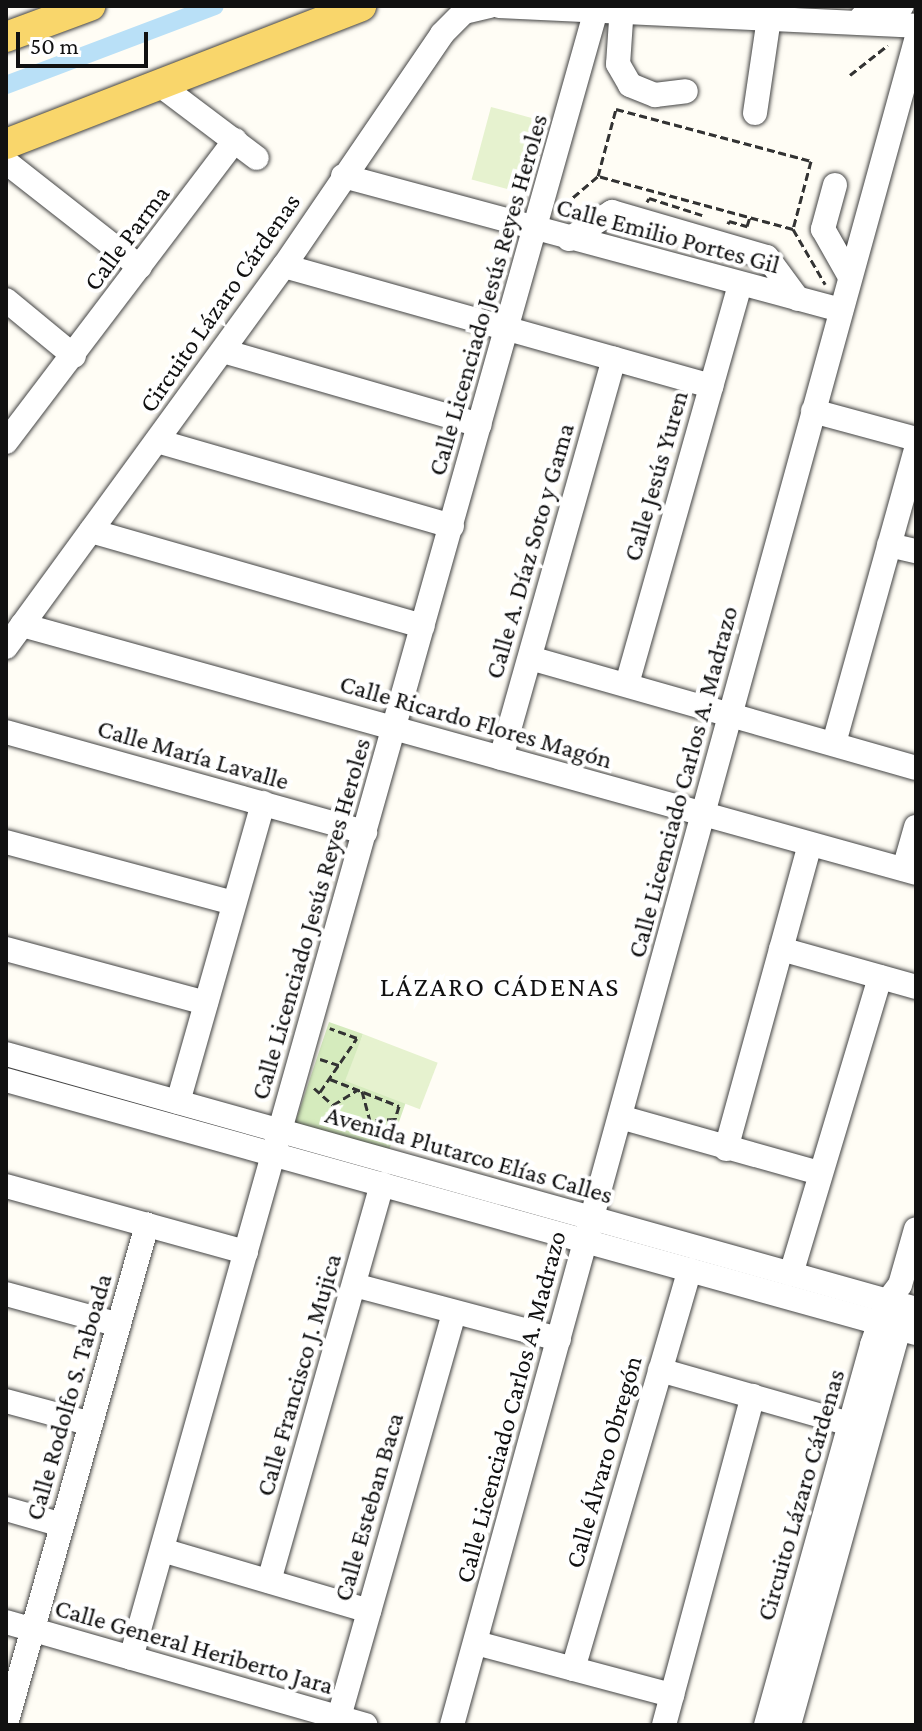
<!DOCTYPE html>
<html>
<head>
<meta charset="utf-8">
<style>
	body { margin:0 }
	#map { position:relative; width:922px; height:1731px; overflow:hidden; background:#fffdf5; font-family:"Crimson Pro",serif }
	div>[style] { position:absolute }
	.green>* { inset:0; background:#d5ebbd }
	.pitch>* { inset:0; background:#e6f2cf; transform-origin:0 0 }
	.canal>* { height:18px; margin:-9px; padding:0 9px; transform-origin:9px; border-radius:9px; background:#b9e0f7 }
	.path>* { height:3px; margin-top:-1.5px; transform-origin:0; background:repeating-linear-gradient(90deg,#333 0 8px,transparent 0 12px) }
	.roads { filter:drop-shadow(0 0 2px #444) drop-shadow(0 0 2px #444) }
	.minor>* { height:24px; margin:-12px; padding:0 12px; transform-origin:12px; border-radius:12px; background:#fff }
	.major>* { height:30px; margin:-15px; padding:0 15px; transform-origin:15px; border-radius:15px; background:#f9d66b }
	span { translate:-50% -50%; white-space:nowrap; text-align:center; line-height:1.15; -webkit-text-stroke:8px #fff; paint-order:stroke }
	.street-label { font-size:26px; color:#111 }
	.neighbourhood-label { font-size:28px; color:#111; letter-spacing:2px }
	.frame { position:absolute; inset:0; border:8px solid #111; pointer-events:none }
	.scale { position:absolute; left:16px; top:32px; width:132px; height:36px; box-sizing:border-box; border:4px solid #111; border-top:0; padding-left:10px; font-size:24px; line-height:28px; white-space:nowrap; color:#111; -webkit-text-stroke:6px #fff; paint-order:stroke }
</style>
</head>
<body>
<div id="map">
	<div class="green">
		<i style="clip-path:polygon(329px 1022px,363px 1034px,348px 1081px,406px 1102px,388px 1153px,295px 1123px)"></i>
	</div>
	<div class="pitch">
		<i style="left:491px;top:107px;width:43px;height:75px;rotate:15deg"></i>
		<i style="left:363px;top:1034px;width:80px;height:50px;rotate:21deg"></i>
	</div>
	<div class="canal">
		<i style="left:6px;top:85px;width:223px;rotate:-20.7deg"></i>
	</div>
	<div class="path">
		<i style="left:850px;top:75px;width:48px;rotate:-38.3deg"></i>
		<i style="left:616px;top:109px;width:202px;rotate:14.9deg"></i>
		<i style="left:811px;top:161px;width:70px;rotate:104.8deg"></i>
		<i style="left:793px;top:229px;width:202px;rotate:-164.8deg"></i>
		<i style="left:598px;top:176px;width:69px;rotate:-75deg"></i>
		<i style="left:647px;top:202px;width:4px;rotate:-63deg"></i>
		<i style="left:649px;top:198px;width:56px;rotate:17.8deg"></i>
		<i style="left:564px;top:205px;width:45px;rotate:-40.5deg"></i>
		<i style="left:728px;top:224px;width:3px;rotate:-72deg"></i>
		<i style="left:729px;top:221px;width:19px;rotate:16deg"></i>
		<i style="left:747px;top:226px;width:9px;rotate:-72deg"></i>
		<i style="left:793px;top:229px;width:64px;rotate:59.8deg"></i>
		<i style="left:320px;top:1059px;width:20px;rotate:18deg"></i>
		<i style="left:330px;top:1079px;width:74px;rotate:21.4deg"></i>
		<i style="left:399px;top:1106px;width:38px;rotate:107deg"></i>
		<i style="left:314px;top:1088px;width:25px;rotate:42deg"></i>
		<i style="left:333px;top:1105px;width:22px;rotate:77deg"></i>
		<i style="left:362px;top:1091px;width:31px;rotate:75deg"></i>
		<i style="left:370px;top:1121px;width:13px;rotate:99deg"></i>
		<i style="left:320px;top:1092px;width:65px;rotate:-55.6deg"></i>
		<i style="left:357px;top:1038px;width:29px;rotate:-160deg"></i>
		<i style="left:333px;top:1105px;width:28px;rotate:-32deg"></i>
		<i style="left:339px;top:1122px;width:56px;rotate:-3.1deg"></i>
	</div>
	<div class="roads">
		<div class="minor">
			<i style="left:499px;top:6px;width:417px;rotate:2.7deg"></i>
			<i style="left:622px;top:6px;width:58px;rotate:93.9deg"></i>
			<i style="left:618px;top:64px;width:24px;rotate:60deg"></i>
			<i style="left:630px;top:85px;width:27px;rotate:22deg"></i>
			<i style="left:655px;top:95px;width:31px;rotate:-7deg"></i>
			<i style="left:862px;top:17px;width:41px;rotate:-15.4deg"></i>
			<i style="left:160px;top:85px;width:121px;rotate:37deg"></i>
			<i style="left:755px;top:113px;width:96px;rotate:-81.6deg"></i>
			<i style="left:6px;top:162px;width:170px;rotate:38.1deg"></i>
			<i style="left:343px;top:176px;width:516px;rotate:15.06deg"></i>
			<i style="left:835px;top:185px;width:46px;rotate:105.3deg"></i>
			<i style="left:823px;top:229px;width:55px;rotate:60.6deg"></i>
			<i style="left:569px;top:239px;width:51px;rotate:-32.1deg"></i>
			<i style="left:612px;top:212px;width:161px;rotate:16.2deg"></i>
			<i style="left:767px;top:257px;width:52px;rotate:53.6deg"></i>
			<i style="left:284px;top:266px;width:444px;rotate:15.7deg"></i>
			<i style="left:6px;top:300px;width:88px;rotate:39.5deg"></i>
			<i style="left:223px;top:351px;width:267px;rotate:16.1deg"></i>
			<i style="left:813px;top:411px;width:107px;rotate:15.2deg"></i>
			<i style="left:157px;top:441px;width:307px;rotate:16.1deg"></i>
			<i style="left:6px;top:442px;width:379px;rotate:-52.8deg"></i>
			<i style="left:91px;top:531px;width:345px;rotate:16deg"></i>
			<i style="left:889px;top:545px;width:28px;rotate:13deg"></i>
			<i style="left:22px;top:625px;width:928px;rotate:15.5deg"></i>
			<i style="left:6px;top:647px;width:472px;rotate:-53.9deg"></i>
			<i style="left:284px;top:266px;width:281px;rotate:-55.7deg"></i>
			<i style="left:442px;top:34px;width:31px;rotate:-45deg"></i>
			<i style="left:464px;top:12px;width:26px;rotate:-13deg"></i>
			<i style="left:530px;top:658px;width:401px;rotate:15.9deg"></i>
			<i style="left:627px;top:684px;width:416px;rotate:-74.2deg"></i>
			<i style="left:6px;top:732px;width:373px;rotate:15.6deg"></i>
			<i style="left:834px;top:743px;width:305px;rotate:-74.4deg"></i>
			<i style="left:501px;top:758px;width:415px;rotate:-74.2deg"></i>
			<i style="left:6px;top:842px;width:236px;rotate:15deg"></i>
			<i style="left:904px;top:869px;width:44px;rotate:-74.1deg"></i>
			<i style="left:6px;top:949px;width:207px;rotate:15.1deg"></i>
			<i style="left:781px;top:949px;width:140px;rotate:15.7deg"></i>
			<i style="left:6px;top:1054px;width:945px;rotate:15.65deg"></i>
			<i style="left:6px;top:1080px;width:945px;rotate:15.54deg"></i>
			<i style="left:178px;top:1102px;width:311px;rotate:-74.1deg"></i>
			<i style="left:620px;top:1117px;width:207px;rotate:15.7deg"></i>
			<i style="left:726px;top:1149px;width:316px;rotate:-74.6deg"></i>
			<i style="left:6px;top:1186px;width:249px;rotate:15.4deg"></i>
			<i style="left:791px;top:1274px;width:310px;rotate:-73.3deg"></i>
			<i style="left:354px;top:1285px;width:212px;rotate:14.8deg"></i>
			<i style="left:6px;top:1294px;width:117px;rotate:15.3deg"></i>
			<i style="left:660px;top:1370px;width:198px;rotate:15.9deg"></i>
			<i style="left:6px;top:1401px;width:88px;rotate:15.1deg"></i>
			<i style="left:6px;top:1509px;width:58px;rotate:15.9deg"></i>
			<i style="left:162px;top:1550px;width:216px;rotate:16.4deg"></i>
			<i style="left:269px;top:1581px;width:413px;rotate:-74.1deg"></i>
			<i style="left:6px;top:1622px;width:374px;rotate:16deg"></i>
			<i style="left:476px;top:1643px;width:203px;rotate:14.9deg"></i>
			<i style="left:131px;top:1658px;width:1712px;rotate:-74.24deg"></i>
			<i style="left:573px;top:1669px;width:416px;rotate:-73.7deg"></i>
			<i style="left:339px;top:1717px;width:420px;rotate:-74.1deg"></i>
			<i style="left:6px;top:1724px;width:519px;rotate:-74.22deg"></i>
			<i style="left:452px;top:1725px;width:1748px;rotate:-74.6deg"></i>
			<i style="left:664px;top:1725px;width:341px;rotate:-74.9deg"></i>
			<i style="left:766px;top:1725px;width:395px;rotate:-74.4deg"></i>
			<i style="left:872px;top:1345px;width:46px;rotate:-70.8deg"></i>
			<i style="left:887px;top:1302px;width:21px;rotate:-53deg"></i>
			<i style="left:900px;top:1285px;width:58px;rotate:-74.1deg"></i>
			<i style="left:789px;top:1725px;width:426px;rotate:-74.5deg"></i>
		</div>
		<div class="major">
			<i style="left:6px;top:37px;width:90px;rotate:-20.3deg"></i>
			<i style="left:6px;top:144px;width:381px;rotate:-21.2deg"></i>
		</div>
	</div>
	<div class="street-label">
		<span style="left:668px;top:236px;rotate:15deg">Calle Emilio Portes Gil</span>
		<span style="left:127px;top:238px;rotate:-53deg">Calle Parma</span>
		<span style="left:488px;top:295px;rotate:-74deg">Calle Licenciado Jesús Reyes Heroles</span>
		<span style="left:220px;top:303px;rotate:-55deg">Circuito Lázaro Cárdenas</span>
		<span style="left:656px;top:476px;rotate:-74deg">Calle Jesús Yuren</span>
		<span style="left:530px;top:551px;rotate:-74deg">Calle A. Díaz Soto y Gama</span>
		<span style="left:476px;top:722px;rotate:16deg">Calle Ricardo Flores Magón</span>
		<span style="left:193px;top:755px;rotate:16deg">Calle María Lavalle</span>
		<span style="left:683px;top:782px;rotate:-75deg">Calle Licenciado Carlos A. Madrazo</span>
		<span style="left:311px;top:919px;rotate:-74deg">Calle Licenciado Jesús Reyes Heroles</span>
		<span style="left:469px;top:1155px;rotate:16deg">Avenida Plutarco Elías Calles</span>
		<span style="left:299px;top:1375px;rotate:-74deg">Calle Francisco J. Mujica</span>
		<span style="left:69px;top:1397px;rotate:-74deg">Calle Rodolfo S. Taboada</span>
		<span style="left:511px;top:1407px;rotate:-75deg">Calle Licenciado Carlos A. Madrazo</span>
		<span style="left:604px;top:1462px;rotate:-74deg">Calle Álvaro Obregón</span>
		<span style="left:801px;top:1495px;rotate:-74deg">Circuito Lázaro Cárdenas</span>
		<span style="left:369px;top:1507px;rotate:-74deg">Calle Esteban Baca</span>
		<span style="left:194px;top:1647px;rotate:16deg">Calle General Heriberto Jara</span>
	</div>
	<div class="neighbourhood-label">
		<span style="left:500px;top:987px">LÁZARO CÁDENAS</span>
	</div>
	<div class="frame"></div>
	<div class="scale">50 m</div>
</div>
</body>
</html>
